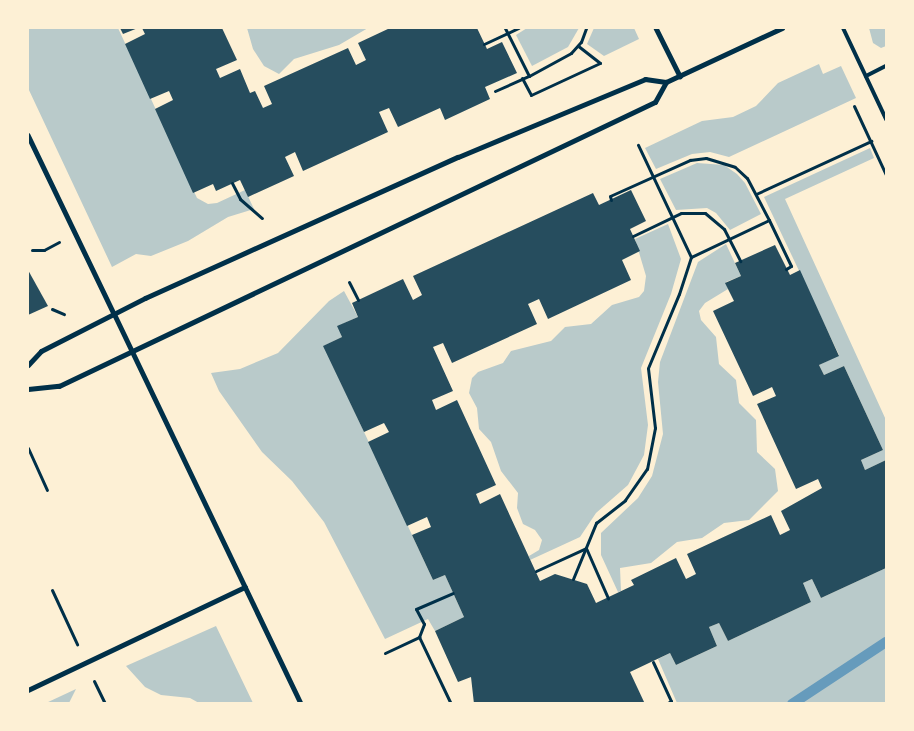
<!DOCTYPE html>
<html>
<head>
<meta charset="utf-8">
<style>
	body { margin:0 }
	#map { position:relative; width:914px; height:731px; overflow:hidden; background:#fdf0d5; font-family:Raleway,sans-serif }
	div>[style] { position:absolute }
	.green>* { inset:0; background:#b9caca }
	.stream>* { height:10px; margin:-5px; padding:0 5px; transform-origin:5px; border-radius:5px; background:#669bbc }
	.building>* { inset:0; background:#264d5e }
	.path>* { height:3px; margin:-1.5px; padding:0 1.5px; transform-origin:1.5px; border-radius:1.5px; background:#003049 }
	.service>* { height:4px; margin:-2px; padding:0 2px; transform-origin:2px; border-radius:2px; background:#003049 }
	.pedestrian>* { height:4.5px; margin:-2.25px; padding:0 2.25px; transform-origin:2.25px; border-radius:2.25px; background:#003049 }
	.minor>* { height:5px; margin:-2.5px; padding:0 2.5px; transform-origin:2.5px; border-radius:2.5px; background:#003049 }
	span { translate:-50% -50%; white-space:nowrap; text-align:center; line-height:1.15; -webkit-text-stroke:4px #fdf0d5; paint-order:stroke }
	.frame { position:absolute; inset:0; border:29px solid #fdf0d5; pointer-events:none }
</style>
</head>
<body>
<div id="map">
	<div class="green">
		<i style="clip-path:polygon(28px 28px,118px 28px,197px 198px,208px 204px,217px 203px,245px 190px,254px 209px,228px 217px,188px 241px,151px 256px,136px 254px,112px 267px,28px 88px)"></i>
		<i style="clip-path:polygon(247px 28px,368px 28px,339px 45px,294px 59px,279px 74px,264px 66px,253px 49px)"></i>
		<i style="clip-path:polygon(527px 28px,579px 28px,568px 47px,532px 66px,516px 35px)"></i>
		<i style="clip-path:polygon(594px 28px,634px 28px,639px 39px,604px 56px,587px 44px)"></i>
		<i style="clip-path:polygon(869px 28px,886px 28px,886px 46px,881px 48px,873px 43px)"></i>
		<i style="clip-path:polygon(819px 64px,823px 74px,841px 66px,856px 98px,729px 157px,710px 152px,692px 154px,656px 169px,645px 148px,702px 121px,733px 117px,756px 106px,778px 83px)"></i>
		<i style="clip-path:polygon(870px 148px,874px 158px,785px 199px,886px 420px,886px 460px,865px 470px,861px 460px,883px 450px,844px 366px,824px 375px,819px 365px,839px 355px,764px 197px)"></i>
		<i style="clip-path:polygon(697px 163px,724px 165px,737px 174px,745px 183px,761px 214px,730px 230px,716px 213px,707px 208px,676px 210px,660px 179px)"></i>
		<i style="clip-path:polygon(668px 224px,681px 259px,671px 294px,641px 368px,648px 425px,644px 455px,628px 485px,596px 513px,580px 537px,530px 560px,529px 556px,539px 550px,542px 540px,535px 530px,523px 524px,517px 508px,518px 493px,501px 471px,491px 442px,479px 429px,477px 408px,469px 393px,472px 378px,478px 372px,503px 363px,511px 351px,551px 341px,565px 327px,591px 324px,612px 305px,639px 297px,644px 291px,646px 276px,635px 239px)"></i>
		<i style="clip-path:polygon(726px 244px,741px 276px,726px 282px,728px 289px,705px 303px,699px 311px,701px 320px,716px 337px,719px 364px,736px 380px,739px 403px,756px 420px,757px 452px,775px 469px,778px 491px,749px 520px,724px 523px,702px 538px,677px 542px,651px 563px,620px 568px,621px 591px,618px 592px,601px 555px,601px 533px,638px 498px,652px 476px,663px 434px,658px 382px,660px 362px,698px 262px)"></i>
		<i style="clip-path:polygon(344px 291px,358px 317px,338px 326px,342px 337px,324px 346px,433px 580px,445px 575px,464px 617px,435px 631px,428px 619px,385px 639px,324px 522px,292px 481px,262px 452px,219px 391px,211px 373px,240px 369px,278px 353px,329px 301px)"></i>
		<i style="clip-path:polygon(886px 568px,886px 703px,677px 703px,658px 659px,670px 653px,676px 665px,717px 646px,709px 627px,719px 623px,728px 641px,811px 602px,803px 583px,812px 579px,821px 598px)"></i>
		<i style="clip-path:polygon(216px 626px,253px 703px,199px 703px,190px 698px,161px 695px,145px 687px,126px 666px)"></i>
		<i style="clip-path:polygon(76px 689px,69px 703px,46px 703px)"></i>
	</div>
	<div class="stream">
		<i style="left:792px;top:704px;width:113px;rotate:-33.4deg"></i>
	</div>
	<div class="building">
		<i style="clip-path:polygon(120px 28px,138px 28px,123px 34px)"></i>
		<i style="clip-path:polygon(142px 28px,222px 28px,237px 60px,216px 69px,220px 78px,240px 69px,250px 93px,255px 91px,263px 108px,272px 104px,264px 86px,348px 48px,356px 65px,366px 60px,358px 43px,390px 28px,477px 28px,487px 49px,502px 42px,517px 73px,485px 87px,490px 99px,445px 120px,440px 108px,398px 127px,389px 108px,379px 112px,388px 132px,303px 171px,295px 152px,285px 157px,294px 176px,248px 197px,240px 180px,216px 191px,213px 184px,193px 193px,155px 109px,173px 100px,169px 91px,150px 99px,125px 44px,145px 34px)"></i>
		<i style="clip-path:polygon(631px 190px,646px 221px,630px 229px,640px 251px,622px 260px,631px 280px,548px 319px,539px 299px,528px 304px,537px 324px,452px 363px,443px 343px,433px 347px,453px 391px,432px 400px,436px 410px,457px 400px,496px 485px,476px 494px,480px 504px,500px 494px,540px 581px,555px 574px,587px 584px,596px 603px,634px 585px,631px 580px,676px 558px,686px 579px,696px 574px,687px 554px,771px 515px,780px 535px,790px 530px,781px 511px,822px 488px,818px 479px,796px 489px,757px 404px,776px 396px,772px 387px,753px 396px,713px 311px,734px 301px,725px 283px,741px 276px,735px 263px,775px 245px,790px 275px,800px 270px,839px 356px,819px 365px,824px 375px,844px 366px,883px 450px,861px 460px,865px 470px,886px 460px,886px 568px,821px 598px,812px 579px,803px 583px,811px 602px,728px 641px,719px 623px,709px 627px,717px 646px,676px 665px,670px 653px,630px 672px,645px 704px,474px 704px,471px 677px,458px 682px,435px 631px,464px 617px,445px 575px,433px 580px,412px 535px,431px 527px,427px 517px,407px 526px,368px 442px,389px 432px,384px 423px,364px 432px,323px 346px,342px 337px,337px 326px,358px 317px,352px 303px,403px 279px,413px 300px,422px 295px,413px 276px,593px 193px,599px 205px)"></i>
		<i style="clip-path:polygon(28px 270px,48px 306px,28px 315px)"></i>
	</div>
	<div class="path">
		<i style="left:484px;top:44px;width:38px;rotate:-25deg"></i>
		<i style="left:529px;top:76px;width:48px;rotate:-28.7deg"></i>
		<i style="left:571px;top:53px;width:15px;rotate:-48deg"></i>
		<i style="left:581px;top:42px;width:15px;rotate:-70deg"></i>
		<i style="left:522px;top:78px;width:19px;rotate:62deg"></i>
		<i style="left:531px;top:95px;width:76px;rotate:-24.9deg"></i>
		<i style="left:600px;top:63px;width:28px;rotate:-142deg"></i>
		<i style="left:495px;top:91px;width:37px;rotate:-24deg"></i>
		<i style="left:529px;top:76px;width:54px;rotate:-116.6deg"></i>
		<i style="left:854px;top:106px;width:76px;rotate:65.1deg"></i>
		<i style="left:232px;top:183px;width:18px;rotate:63deg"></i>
		<i style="left:240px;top:199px;width:29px;rotate:41deg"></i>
		<i style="left:756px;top:194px;width:127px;rotate:-24.7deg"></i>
		<i style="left:611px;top:200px;width:4px;rotate:-104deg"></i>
		<i style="left:610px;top:196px;width:88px;rotate:-24.2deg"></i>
		<i style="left:690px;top:160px;width:16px;rotate:-7deg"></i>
		<i style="left:706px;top:158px;width:30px;rotate:17deg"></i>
		<i style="left:735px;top:167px;width:16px;rotate:43deg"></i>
		<i style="left:747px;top:178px;width:47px;rotate:62.4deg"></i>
		<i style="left:769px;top:220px;width:86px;rotate:154.6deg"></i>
		<i style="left:769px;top:220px;width:51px;rotate:64.4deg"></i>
		<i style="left:791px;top:266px;width:6px;rotate:149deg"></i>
		<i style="left:633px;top:236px;width:53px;rotate:-25.6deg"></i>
		<i style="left:681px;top:213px;width:24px"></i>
		<i style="left:705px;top:213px;width:25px;rotate:40deg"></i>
		<i style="left:724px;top:229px;width:36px;rotate:63deg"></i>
		<i style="left:32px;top:250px;width:12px"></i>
		<i style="left:44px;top:250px;width:17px;rotate:-28deg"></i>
		<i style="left:349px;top:282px;width:20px;rotate:63deg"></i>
		<i style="left:52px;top:309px;width:13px;rotate:23deg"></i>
		<i style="left:28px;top:448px;width:46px;rotate:65.7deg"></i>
		<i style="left:536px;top:571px;width:55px;rotate:-24.7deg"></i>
		<i style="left:586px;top:548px;width:55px;rotate:66.3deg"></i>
		<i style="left:573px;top:579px;width:61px;rotate:-67.7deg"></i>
		<i style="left:596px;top:523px;width:37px;rotate:-38deg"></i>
		<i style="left:625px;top:500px;width:38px;rotate:-55deg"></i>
		<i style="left:647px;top:469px;width:42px;rotate:-79deg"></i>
		<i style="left:655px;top:428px;width:60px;rotate:-96.7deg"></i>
		<i style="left:648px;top:368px;width:80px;rotate:-67.3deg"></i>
		<i style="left:679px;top:294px;width:39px;rotate:-72deg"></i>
		<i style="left:691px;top:257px;width:124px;rotate:-115.3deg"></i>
		<i style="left:52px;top:590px;width:60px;rotate:65.2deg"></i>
		<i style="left:385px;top:653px;width:38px;rotate:-25deg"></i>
		<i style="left:653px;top:662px;width:43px;rotate:65.2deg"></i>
		<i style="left:671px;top:701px;width:6px;rotate:149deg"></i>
		<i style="left:94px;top:681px;width:25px;rotate:64deg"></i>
		<i style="left:451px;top:704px;width:74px;rotate:-115.5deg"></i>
		<i style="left:419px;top:637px;width:14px;rotate:-69deg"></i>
		<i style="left:424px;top:624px;width:17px;rotate:-118deg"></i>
		<i style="left:416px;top:609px;width:40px;rotate:-23.4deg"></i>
	</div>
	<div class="service">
		<i style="left:843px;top:28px;width:101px;rotate:64.7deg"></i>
		<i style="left:866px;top:76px;width:22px;rotate:-27deg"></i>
	</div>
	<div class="pedestrian">
		<i style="left:656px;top:28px;width:54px;rotate:63.4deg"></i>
		<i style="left:28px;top:135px;width:199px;rotate:64.3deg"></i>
		<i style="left:28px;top:690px;width:240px;rotate:-25.4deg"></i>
	</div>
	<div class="minor">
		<i style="left:114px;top:314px;width:433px;rotate:64.4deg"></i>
		<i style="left:28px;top:365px;width:19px;rotate:-47deg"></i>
		<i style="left:41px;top:351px;width:117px;rotate:-27deg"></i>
		<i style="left:145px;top:298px;width:343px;rotate:-24.3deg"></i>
		<i style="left:458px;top:157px;width:203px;rotate:-22.6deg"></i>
		<i style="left:645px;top:79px;width:21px;rotate:8deg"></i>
		<i style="left:28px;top:389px;width:31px;rotate:-6deg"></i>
		<i style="left:59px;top:386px;width:660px;rotate:-25.48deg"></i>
		<i style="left:655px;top:102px;width:23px;rotate:-61deg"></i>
		<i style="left:666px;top:82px;width:128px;rotate:-25deg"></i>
	</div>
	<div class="frame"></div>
</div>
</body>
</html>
